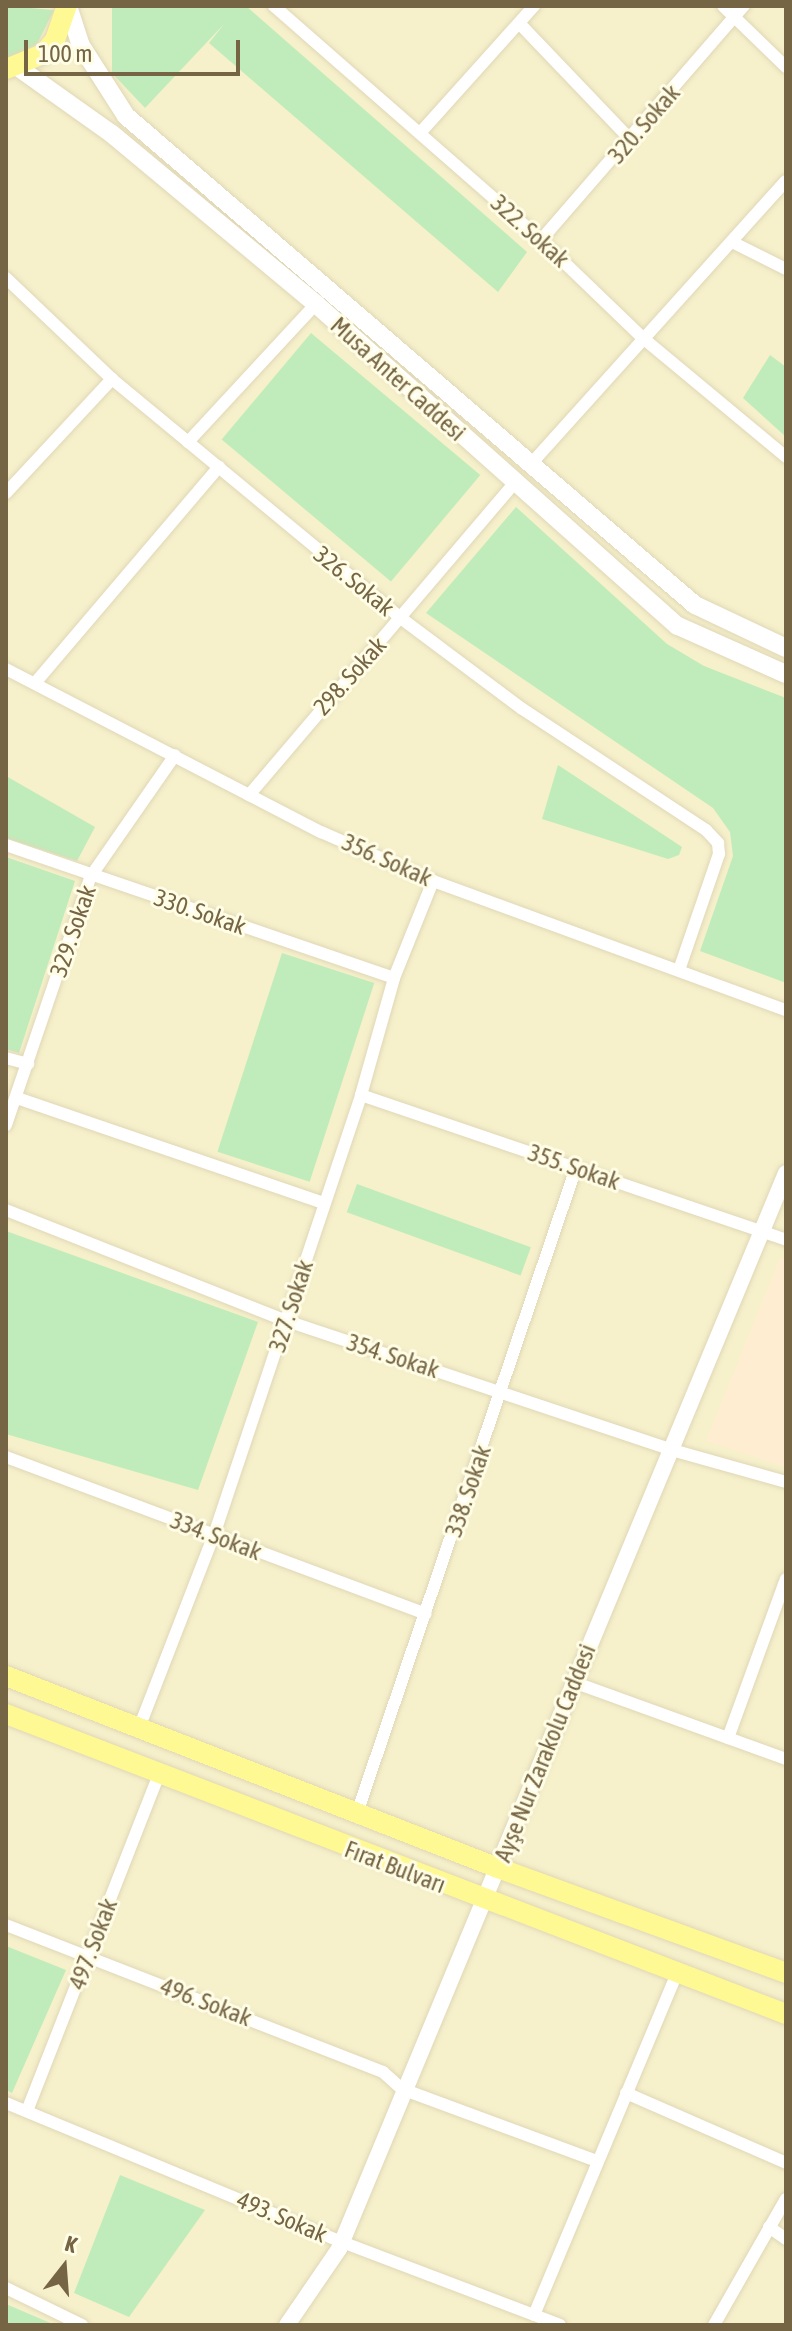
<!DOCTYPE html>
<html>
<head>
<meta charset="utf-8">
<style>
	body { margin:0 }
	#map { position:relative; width:792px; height:2331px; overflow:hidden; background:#fefcdd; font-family:"Asap Condensed",sans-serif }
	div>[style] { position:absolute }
	.residential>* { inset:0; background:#f6f0cb; transform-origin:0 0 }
	.commercial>* { inset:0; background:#ffedd1 }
	.green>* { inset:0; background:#c0ecbb; transform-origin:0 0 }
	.roads { filter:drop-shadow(0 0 2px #e0d7b6) drop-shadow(0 0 2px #e0d7b6) }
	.minor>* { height:12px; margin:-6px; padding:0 6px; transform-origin:6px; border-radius:6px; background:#fff }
	.tertiary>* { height:16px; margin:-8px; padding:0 8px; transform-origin:8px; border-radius:8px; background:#fff }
	.secondary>* { height:18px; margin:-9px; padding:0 9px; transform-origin:9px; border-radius:9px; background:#fff }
	.primary>* { height:20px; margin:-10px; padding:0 10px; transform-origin:10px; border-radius:10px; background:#fff994 }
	span { translate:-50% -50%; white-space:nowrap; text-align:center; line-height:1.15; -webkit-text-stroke:6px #fffde6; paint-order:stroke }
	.street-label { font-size:24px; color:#766544 }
	.frame { position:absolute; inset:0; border:8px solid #766544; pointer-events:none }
	.north { position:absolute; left:24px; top:2227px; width:80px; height:80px; -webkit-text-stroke:6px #fffde6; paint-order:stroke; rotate:17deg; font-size:22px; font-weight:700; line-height:32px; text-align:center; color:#766544 }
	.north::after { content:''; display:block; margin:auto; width:28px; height:36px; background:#766544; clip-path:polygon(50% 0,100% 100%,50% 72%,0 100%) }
	.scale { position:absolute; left:24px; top:40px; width:216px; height:36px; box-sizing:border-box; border:4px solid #766544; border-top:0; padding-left:10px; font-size:24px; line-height:28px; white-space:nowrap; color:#766544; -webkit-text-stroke:6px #fffde6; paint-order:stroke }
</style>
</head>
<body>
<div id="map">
	<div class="residential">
		<i style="left:6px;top:6px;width:780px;height:2319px"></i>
	</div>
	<div class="commercial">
		<i style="clip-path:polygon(780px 1258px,786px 1260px,786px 1467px,706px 1441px)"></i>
	</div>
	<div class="green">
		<i style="clip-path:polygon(6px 6px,54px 10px,37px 44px,6px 59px)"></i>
		<i style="clip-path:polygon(112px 6px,246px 6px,527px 252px,498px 292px,209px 43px,224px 24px,145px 108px,112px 73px)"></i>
		<i style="left:311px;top:333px;width:221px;height:139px;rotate:40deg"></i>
		<i style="clip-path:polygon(770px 355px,786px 367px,786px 437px,743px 398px)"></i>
		<i style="clip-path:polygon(516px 507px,667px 644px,704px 666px,786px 698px,786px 983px,700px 951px,733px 856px,730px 832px,713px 808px,426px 613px)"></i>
		<i style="clip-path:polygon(558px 765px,682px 847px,679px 855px,668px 859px,542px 819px)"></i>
		<i style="clip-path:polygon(6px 776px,95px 827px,77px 861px,6px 838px)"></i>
		<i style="clip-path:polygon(6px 857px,75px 881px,19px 1053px,6px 1049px)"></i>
		<i style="left:282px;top:953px;width:97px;height:209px;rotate:18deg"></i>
		<i style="left:357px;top:1184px;width:185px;height:30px;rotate:20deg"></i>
		<i style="clip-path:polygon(6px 1231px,258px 1322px,198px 1490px,6px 1434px)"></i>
		<i style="clip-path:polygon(6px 1946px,66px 1970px,12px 2093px,6px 2090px)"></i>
		<i style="clip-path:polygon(120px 2175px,205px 2210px,129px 2317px,74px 2293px)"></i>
		<i style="clip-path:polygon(6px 2304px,55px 2325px,6px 2325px)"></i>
	</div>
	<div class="roads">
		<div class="minor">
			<i style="left:274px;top:6px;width:355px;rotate:41.2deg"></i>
			<i style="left:541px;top:240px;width:143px;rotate:43.9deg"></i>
			<i style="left:644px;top:339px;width:185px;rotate:39.7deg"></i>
			<i style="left:723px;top:6px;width:88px;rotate:44.1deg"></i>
			<i style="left:519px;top:23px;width:161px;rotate:46.3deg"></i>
			<i style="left:420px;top:133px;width:171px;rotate:-48.1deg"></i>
			<i style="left:541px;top:240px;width:310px;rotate:-49.1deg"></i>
			<i style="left:732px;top:242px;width:60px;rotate:26.6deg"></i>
			<i style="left:6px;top:278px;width:146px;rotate:43.6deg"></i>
			<i style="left:112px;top:379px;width:376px;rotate:39.6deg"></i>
			<i style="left:402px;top:619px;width:149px;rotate:36.8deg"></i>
			<i style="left:521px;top:708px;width:222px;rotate:33.4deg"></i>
			<i style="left:706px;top:830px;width:18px;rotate:47deg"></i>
			<i style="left:718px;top:843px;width:11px;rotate:85deg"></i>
			<i style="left:719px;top:854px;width:123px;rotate:109deg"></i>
			<i style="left:188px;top:442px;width:188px;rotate:-47.2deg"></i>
			<i style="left:530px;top:465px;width:382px;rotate:-48deg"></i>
			<i style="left:6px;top:493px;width:156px;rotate:-47.1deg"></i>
			<i style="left:6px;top:669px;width:355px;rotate:27.4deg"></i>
			<i style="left:321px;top:832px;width:122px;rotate:23.6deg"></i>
			<i style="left:433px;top:881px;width:376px;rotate:20.1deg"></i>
			<i style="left:35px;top:683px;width:284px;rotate:-49.6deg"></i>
			<i style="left:249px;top:795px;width:409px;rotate:-49.6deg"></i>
			<i style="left:6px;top:845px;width:410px;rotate:18.9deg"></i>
			<i style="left:6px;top:1058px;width:23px;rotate:15deg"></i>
			<i style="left:361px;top:1095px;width:449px;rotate:18.8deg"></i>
			<i style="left:17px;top:1098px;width:324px;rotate:18.9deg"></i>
			<i style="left:6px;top:1125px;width:263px;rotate:-71.2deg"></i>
			<i style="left:91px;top:876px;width:147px;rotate:-55.2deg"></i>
			<i style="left:6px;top:1210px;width:302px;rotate:21.6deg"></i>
			<i style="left:287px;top:1321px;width:406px;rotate:18.5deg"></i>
			<i style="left:672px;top:1450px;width:118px;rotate:15.7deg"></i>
			<i style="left:6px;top:1457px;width:448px;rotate:20.5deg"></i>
			<i style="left:573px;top:1682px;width:226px;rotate:19.9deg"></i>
			<i style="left:139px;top:1728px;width:207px;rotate:-68.8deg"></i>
			<i style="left:214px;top:1535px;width:464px;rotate:-71.5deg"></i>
			<i style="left:361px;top:1095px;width:122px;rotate:-74.2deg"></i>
			<i style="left:394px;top:978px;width:105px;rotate:-68.1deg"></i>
			<i style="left:728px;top:1738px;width:169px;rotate:-70deg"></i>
			<i style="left:357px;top:1813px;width:681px;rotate:-71.25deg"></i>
			<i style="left:6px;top:1925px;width:405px;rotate:21.3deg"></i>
			<i style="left:383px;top:2072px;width:25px;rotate:42deg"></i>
			<i style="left:402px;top:2089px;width:208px;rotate:20.3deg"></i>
			<i style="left:626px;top:2093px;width:175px;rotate:23.6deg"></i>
			<i style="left:6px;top:2103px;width:364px;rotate:22.5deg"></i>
			<i style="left:342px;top:2242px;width:233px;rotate:20.8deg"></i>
			<i style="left:27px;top:2111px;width:360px;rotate:-68.6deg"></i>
			<i style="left:769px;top:2227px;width:21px;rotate:35deg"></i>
			<i style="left:6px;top:2288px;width:85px;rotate:26deg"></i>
			<i style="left:534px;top:2315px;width:371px;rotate:-67.3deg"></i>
			<i style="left:714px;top:2325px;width:145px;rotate:-60.3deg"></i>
		</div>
		<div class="tertiary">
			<i style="left:287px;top:2325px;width:92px;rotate:-55.6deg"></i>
			<i style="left:339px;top:2249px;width:1165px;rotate:-67.44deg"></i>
		</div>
		<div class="secondary">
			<i style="left:68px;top:6px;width:40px;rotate:72deg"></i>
			<i style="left:80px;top:44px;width:85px;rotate:57.4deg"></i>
			<i style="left:126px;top:116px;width:750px;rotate:40.68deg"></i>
			<i style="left:695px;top:605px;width:101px;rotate:25.3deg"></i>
			<i style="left:19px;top:68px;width:114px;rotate:35.4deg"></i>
			<i style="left:112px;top:134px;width:266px;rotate:39.8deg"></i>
			<i style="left:316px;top:304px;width:484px;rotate:41.7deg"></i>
			<i style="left:678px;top:626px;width:118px;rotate:24deg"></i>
		</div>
		<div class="primary">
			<i style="left:6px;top:69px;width:40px;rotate:-22deg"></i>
			<i style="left:43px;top:54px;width:18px;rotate:-49deg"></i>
			<i style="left:55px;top:40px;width:36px;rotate:-71deg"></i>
			<i style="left:6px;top:1676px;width:528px;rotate:21.32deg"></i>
			<i style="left:498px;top:1868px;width:307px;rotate:20deg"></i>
			<i style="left:6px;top:1714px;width:836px;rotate:21.04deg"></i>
		</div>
	</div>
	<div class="street-label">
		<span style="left:644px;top:124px;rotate:-49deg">320. Sokak</span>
		<span style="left:530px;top:231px;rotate:42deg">322. Sokak</span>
		<span style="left:398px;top:379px;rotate:42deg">Musa Anter Caddesi</span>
		<span style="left:354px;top:581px;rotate:39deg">326. Sokak</span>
		<span style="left:350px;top:676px;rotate:-48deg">298. Sokak</span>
		<span style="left:387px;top:860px;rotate:24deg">356. Sokak</span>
		<span style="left:200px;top:912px;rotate:19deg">330. Sokak</span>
		<span style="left:73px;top:931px;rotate:-71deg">329. Sokak</span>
		<span style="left:574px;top:1167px;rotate:19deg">355. Sokak</span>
		<span style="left:291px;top:1306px;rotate:-72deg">327. Sokak</span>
		<span style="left:393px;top:1356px;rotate:18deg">354. Sokak</span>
		<span style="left:468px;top:1491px;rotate:-71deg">338. Sokak</span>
		<span style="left:216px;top:1536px;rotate:21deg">334. Sokak</span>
		<span style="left:545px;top:1753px;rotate:-68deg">Ayşe Nur Zarakolu Caddesi</span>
		<span style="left:395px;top:1867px;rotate:21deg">Fırat Bulvarı</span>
		<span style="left:93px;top:1944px;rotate:-69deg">497. Sokak</span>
		<span style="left:206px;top:2002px;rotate:21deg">496. Sokak</span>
		<span style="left:282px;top:2217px;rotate:23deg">493. Sokak</span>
	</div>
	<div class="frame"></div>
	<div class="north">K</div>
	<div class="scale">100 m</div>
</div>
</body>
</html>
